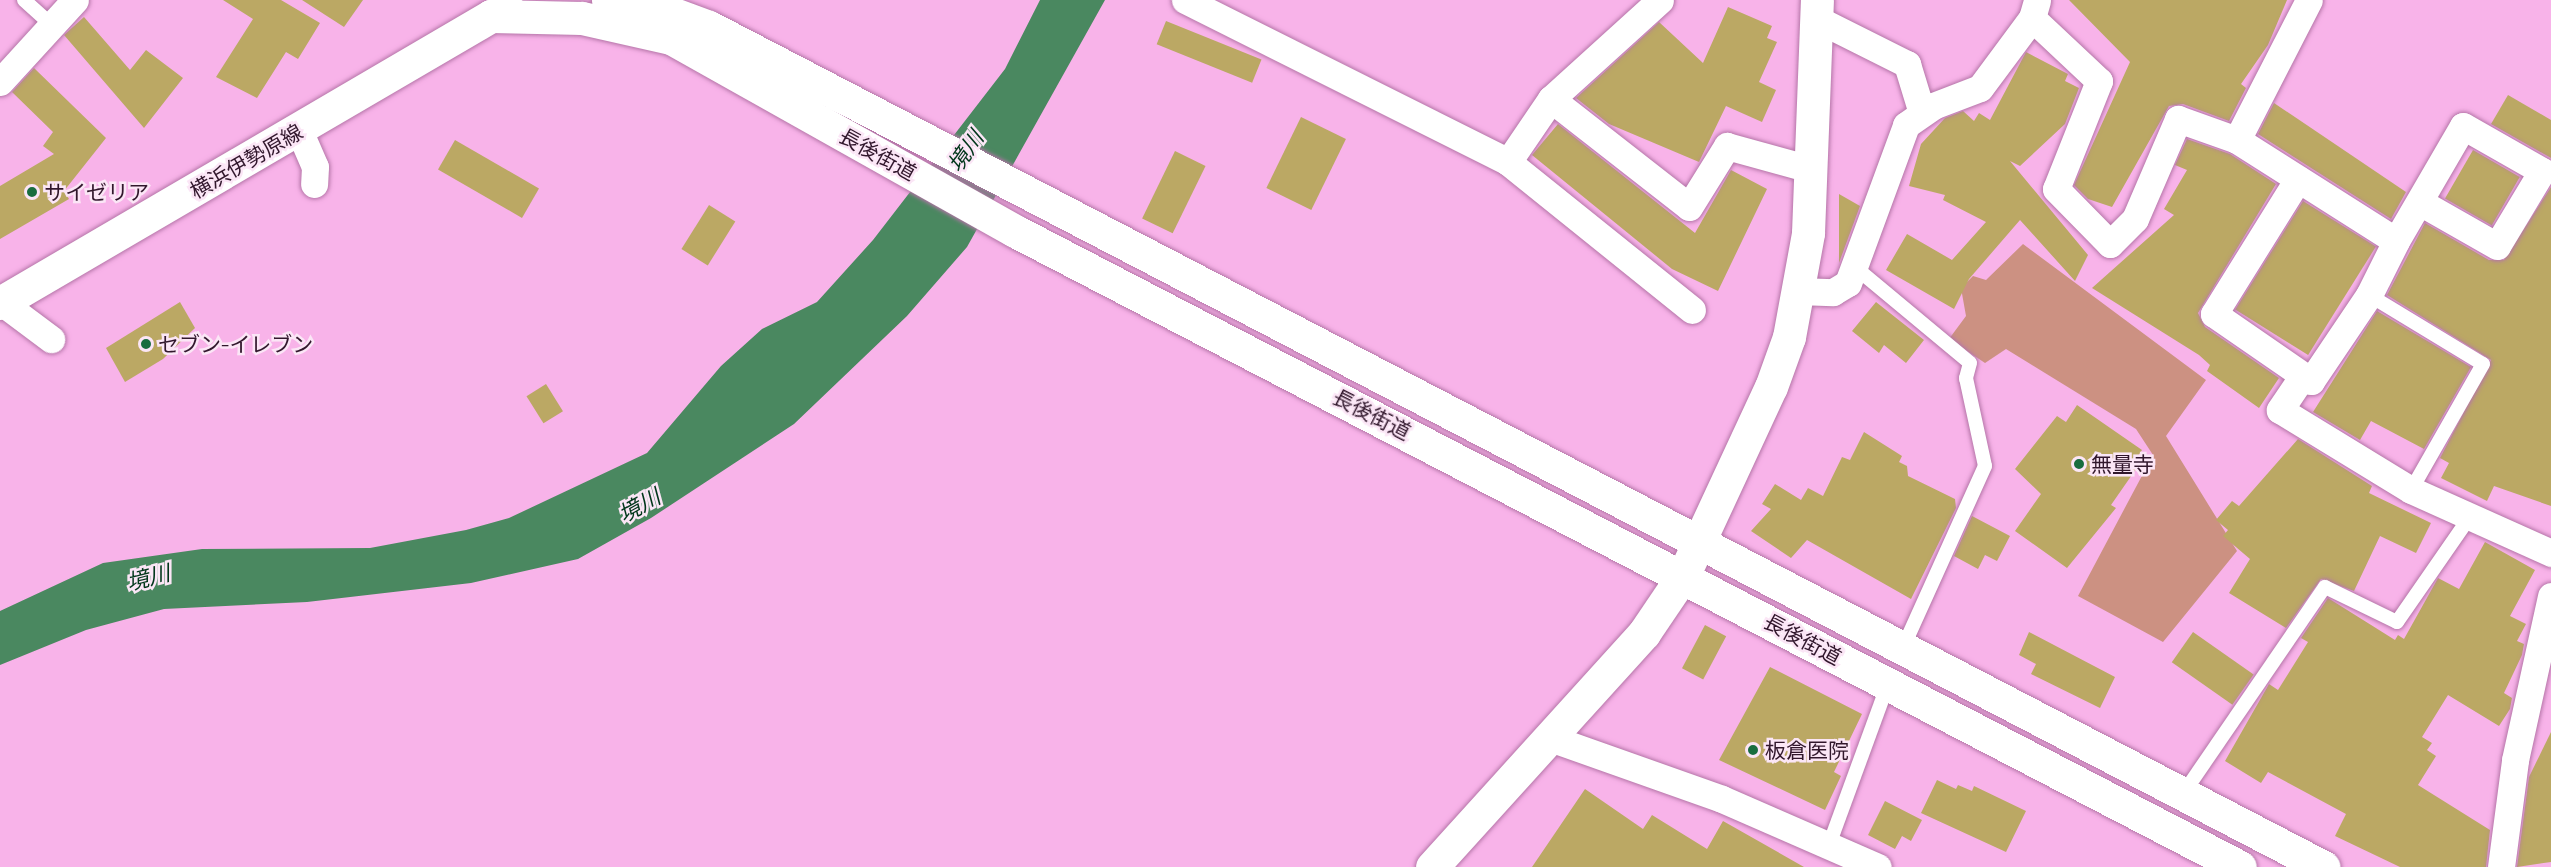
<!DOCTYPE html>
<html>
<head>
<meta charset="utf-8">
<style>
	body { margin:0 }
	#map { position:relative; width:2551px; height:867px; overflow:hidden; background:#f8b3e9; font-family:Barlow,"Noto Sans JP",sans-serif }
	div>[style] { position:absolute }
	.green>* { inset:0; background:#cc9182 }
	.water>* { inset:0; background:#4a8860 }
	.building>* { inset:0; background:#bba864; transform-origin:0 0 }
	.roads { filter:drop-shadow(0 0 2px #b575a8) drop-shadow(0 0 2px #b575a8) }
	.service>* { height:14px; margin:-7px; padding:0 7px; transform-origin:7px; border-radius:7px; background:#fff }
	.minor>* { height:27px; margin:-13.5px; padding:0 13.5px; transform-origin:13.5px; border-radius:13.5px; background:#fff }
	.tertiary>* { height:33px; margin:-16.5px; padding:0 16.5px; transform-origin:16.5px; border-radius:16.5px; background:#fff }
	.primary>* { height:33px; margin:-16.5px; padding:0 16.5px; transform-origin:16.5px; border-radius:16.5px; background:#fff }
	.dots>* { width:16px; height:16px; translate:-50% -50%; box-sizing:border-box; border:3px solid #fbe6f6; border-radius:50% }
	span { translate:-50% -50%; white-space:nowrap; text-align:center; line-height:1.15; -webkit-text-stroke:5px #fbe6f6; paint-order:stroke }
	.street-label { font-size:21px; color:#31172c }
	.poi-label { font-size:21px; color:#31172c }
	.left { translate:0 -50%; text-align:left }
	.water-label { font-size:22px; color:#01361a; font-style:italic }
</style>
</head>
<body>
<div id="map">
	<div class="green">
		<i style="clip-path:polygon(2023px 244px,2206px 380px,2166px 436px,2237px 551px,2163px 642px,2078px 596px,2153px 455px,2136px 429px,2006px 349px,1985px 363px,1949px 339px,1966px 316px,1961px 288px,1973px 276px,1986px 280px)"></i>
	</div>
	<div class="water">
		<i style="clip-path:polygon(1040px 0,1105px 0,967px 247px,907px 316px,794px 424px,651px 518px,578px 559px,471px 583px,307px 602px,164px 609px,86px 630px,0 665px,0 611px,103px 563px,202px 549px,370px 548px,466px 530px,509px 518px,647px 453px,721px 366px,762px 329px,817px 302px,873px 240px,1005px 69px)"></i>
	</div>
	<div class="building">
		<i style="clip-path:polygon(223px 0,281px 0,320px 23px,298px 59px,286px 52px,257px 98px,216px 77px,253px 19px)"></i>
		<i style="clip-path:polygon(302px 0,363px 0,344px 27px)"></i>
		<i style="clip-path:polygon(2069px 0,2287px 0,2268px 45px,2241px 84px,2246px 88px,2229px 121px,2183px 104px,2169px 106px,2112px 207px,2088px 199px,2074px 185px,2130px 62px)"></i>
		<i style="clip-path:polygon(1728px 7px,1772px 26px,1767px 38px,1777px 42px,1759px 82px,1776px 90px,1762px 122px,1726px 106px,1699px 162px,1609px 124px,1576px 98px,1659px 22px,1703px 63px)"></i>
		<i style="clip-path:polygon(84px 17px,130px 70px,146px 50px,183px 78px,144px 128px,64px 35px)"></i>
		<i style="left:1166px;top:21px;width:103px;height:25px;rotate:22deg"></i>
		<i style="clip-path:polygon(2026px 52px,2068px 74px,2065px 81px,2079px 88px,2065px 124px,2020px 166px,2010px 161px,2088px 255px,2075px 281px,2020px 220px,1969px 279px,1954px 309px,1886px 270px,1907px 234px,1952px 260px,1986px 222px,1943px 200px,1945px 195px,1909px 186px,1921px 144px,1945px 118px,1963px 111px,1974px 121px,1979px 113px,1990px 120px)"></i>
		<i style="clip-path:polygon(34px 68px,106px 138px,64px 191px,69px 199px,0 239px,0 186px,54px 154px,43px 146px,53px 132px,12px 92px)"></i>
		<i style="clip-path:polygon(2508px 95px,2551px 120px,2551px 158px,2491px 124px)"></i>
		<i style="clip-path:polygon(2274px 103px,2406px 192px,2391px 219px,2258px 134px)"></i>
		<i style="left:1301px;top:117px;width:50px;height:79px;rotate:26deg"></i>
		<i style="clip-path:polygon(1558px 124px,1695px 233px,1731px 170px,1767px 189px,1718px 291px,1672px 269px,1532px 155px)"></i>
		<i style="clip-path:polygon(2187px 139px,2230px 154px,2276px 184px,2198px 313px,2205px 327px,2279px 378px,2259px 408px,2207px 371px,2210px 365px,2199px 355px,2092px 288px,2174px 215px,2164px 209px,2187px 170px,2175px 165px)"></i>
		<i style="left:455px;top:140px;width:97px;height:34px;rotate:30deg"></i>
		<i style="left:2473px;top:150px;width:54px;height:56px;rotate:30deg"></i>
		<i style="left:1175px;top:151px;width:34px;height:75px;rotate:26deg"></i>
		<i style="clip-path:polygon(2551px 187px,2551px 506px,2494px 486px,2487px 501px,2441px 478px,2449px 463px,2440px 458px,2491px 360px,2387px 295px,2425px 223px,2489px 260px,2504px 260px)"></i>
		<i style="clip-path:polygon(1839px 194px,1860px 206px,1839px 263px)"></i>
		<i style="left:2303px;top:201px;width:86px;height:128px;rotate:32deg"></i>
		<i style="left:709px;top:205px;width:31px;height:52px;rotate:32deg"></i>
		<i style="clip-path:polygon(180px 302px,195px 328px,163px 359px,125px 382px,106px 348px)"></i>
		<i style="clip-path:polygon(1876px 302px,1924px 340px,1906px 363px,1884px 345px,1879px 353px,1852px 331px)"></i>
		<i style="clip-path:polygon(2377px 311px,2471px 367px,2424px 449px,2371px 421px,2360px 440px,2313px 412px)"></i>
		<i style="left:546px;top:384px;width:32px;height:23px;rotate:58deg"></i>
		<i style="clip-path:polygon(2077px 405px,2142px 450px,2138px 456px,2143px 459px,2111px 505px,2116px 508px,2067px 568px,2015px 531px,2041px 494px,2015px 469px,2057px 416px,2066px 422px)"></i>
		<i style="clip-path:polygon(1864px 432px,1902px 456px,1899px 462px,1907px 466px,1908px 476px,1955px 499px,1956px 508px,1911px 599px,1807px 540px,1791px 558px,1751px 531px,1771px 509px,1762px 504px,1775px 484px,1801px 500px,1808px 488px,1823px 496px,1842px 457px,1850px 460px)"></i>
		<i style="clip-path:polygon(2298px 439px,2372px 486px,2369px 493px,2431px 523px,2416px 553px,2380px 536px,2354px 591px,2321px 579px,2286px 628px,2229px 593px,2250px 559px,2223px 536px,2228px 530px,2216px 520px,2232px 501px,2239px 506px)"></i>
		<i style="clip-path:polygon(1972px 516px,2010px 536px,1997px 561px,1985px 555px,1978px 569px,1954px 556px)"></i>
		<i style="clip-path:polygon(2485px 542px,2535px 570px,2510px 616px,2526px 624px,2517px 641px,2524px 644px,2522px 655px,2504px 693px,2512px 698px,2510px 709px,2499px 726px,2448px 695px,2422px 737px,2432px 743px,2427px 750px,2436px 756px,2418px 785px,2490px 830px,2486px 867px,2400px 867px,2335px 836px,2346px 814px,2268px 772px,2261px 783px,2225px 761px,2269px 684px,2278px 690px,2308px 642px,2301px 638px,2328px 598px,2395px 640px,2398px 635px,2404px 639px,2438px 578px,2459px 589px)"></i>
		<i style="left:1705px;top:625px;width:24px;height:49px;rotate:28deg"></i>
		<i style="clip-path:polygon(2029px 632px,2115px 677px,2100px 708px,2031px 674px,2036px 664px,2019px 655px)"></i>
		<i style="left:2193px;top:632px;width:74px;height:37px;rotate:35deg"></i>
		<i style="clip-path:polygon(1770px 667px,1862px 714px,1834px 772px,1841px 776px,1825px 810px,1719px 760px)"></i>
		<i style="clip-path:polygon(2551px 732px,2551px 862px,2517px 867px,2529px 777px)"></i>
		<i style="clip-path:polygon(1937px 780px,1956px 789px,1958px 785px,1972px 791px,1974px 786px,2026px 811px,2006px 852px,1921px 813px)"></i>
		<i style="clip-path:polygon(1585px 789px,1643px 829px,1652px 815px,1707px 849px,1723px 821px,1804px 867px,1532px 867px)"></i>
		<i style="clip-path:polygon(1885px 801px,1922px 820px,1911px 841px,1902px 836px,1895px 849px,1868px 835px)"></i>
	</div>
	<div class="roads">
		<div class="service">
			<i style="left:24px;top:0;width:38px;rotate:42deg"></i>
			<i style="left:1856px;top:268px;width:148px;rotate:39.8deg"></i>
			<i style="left:1970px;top:363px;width:16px;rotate:105deg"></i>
			<i style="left:1966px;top:378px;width:90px;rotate:77.8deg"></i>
			<i style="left:1985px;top:466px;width:200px;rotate:114.3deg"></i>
			<i style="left:2369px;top:295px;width:133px;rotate:31.2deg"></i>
			<i style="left:2483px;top:364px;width:145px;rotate:119.7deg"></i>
			<i style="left:2183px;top:794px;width:251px;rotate:-55.6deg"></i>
			<i style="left:2325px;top:587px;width:80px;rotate:25.9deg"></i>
			<i style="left:2397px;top:622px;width:126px;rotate:-55.3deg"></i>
			<i style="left:1829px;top:845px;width:171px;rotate:-69.9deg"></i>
		</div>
		<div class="minor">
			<i style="left:1185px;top:0;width:361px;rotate:26.6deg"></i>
			<i style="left:1508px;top:162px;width:236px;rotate:38.8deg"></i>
			<i style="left:2032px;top:18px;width:92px;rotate:43.2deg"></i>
			<i style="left:2099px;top:81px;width:116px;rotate:111.7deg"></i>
			<i style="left:2056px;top:189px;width:77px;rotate:45.5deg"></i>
			<i style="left:2110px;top:244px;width:35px;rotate:-45deg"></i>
			<i style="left:2135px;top:219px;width:109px;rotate:-66.7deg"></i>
			<i style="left:2178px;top:119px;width:63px;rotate:19.6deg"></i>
			<i style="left:2237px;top:140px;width:188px;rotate:32.4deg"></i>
			<i style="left:1817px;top:19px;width:101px;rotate:26.6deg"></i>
			<i style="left:1907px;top:64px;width:51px;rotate:73deg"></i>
			<i style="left:0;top:82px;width:111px;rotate:-47.6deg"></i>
			<i style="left:1551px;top:99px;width:175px;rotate:38deg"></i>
			<i style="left:1689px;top:207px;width:72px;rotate:-58.1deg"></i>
			<i style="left:1727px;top:146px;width:86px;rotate:15.5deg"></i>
			<i style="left:299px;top:130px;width:40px;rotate:66.6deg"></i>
			<i style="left:315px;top:167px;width:17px;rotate:93deg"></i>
			<i style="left:2237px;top:140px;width:157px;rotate:-62.8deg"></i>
			<i style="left:1508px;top:162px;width:76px;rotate:-55.7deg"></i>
			<i style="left:1551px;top:99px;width:147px;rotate:-42.2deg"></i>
			<i style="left:2298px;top:179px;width:159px;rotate:121.9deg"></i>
			<i style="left:2214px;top:314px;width:118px;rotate:34.6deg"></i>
			<i style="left:2311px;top:381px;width:104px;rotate:-56deg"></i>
			<i style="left:2369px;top:295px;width:60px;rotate:-63.4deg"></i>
			<i style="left:2396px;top:241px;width:133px;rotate:-59.8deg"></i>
			<i style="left:2463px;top:126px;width:91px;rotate:29.7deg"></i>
			<i style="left:2542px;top:171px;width:87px;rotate:121deg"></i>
			<i style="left:2497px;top:246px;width:89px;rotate:-150.3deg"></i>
			<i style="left:1798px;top:291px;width:35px;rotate:2deg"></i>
			<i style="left:1833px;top:292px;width:17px;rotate:-31deg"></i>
			<i style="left:1848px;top:283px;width:168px;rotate:-69.8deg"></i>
			<i style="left:1906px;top:125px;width:33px;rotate:-35deg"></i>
			<i style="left:1933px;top:106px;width:50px;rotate:-21deg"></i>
			<i style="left:1980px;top:88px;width:87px;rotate:-53.4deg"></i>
			<i style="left:2032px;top:18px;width:18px;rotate:-74deg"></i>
			<i style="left:0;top:301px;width:64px;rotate:36.7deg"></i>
			<i style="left:2302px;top:377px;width:40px;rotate:124deg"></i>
			<i style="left:2280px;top:410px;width:153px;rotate:31.4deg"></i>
			<i style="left:2411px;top:490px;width:154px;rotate:24.2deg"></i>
			<i style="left:1550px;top:738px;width:182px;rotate:19.5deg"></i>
			<i style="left:1722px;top:799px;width:170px;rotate:23.6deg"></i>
			<i style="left:2501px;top:867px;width:108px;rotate:-82.5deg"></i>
			<i style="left:2515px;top:760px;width:168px;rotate:-77.6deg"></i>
		</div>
		<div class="tertiary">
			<i style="left:1432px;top:867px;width:316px;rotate:-47.8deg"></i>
			<i style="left:1644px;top:633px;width:71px;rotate:-55.9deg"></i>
			<i style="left:1684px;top:574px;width:206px;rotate:-65.1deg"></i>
			<i style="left:1771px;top:387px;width:53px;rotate:-70.2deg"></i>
			<i style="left:1789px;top:337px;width:106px;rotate:-79.6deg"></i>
			<i style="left:1808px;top:233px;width:233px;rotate:-87.8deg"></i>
		</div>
		<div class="primary">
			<i style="left:608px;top:0;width:56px;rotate:10.3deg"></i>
			<i style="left:663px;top:10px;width:49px;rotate:20.3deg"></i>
			<i style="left:709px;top:27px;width:1820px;rotate:27.49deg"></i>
			<i style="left:491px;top:16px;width:91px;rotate:1.3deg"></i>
			<i style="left:582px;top:18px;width:91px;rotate:12.7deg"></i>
			<i style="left:671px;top:38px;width:394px;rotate:29.3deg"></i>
			<i style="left:1015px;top:231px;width:1380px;rotate:27.44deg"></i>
			<i style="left:0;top:303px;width:569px;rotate:-30.31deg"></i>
			<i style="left:491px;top:16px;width:20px;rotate:-11deg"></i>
		</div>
	</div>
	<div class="dots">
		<i style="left:32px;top:192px;background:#196d3f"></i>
		<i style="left:146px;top:344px;background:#196d3f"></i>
		<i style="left:2079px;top:464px;background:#196d3f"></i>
		<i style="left:1753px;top:750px;background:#196d3f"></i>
	</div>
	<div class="street-label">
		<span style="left:878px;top:154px;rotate:29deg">長後街道</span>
		<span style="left:246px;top:161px;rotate:-30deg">横浜伊勢原線</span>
		<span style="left:1372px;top:414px;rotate:27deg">長後街道</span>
		<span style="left:1803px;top:639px;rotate:28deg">長後街道</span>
	</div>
	<div class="poi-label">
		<span class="left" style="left:44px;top:192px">サイゼリア</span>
		<span class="left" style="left:158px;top:344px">セブン-イレブン</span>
		<span class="left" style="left:2091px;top:464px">無量寺</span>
		<span class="left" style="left:1765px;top:750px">板倉医院</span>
	</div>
	<div class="water-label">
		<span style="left:965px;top:151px;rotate:-55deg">境川</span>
		<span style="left:639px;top:505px;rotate:-29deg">境川</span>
		<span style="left:148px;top:577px;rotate:-14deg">境川</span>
	</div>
</div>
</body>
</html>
